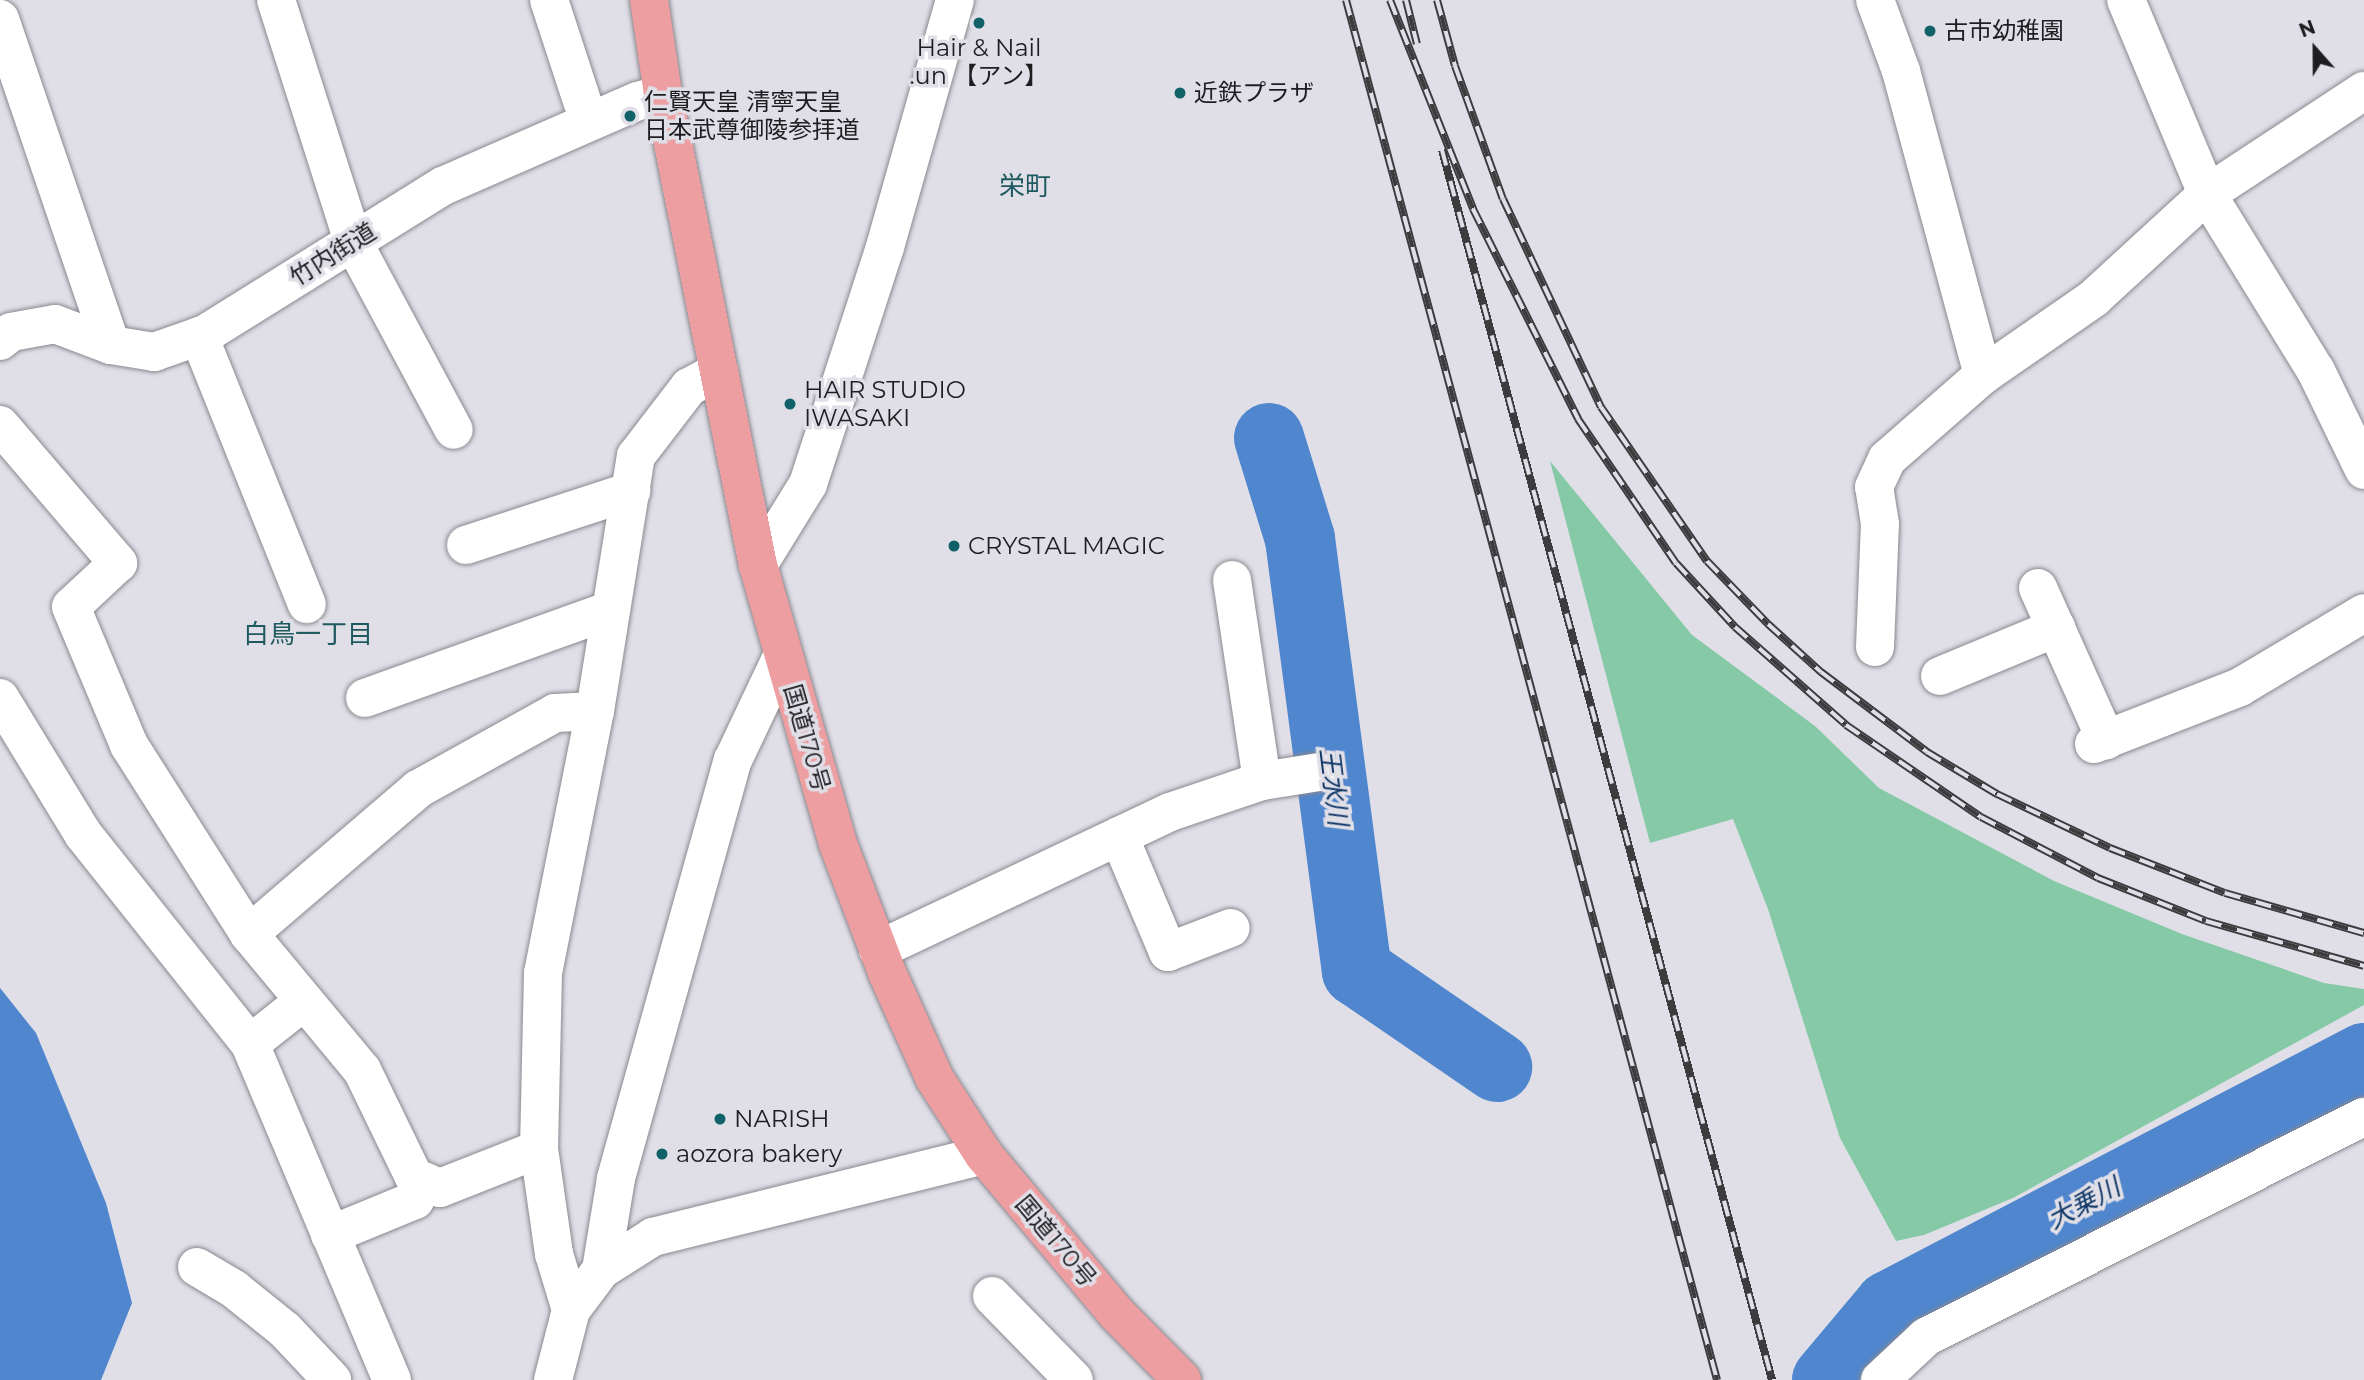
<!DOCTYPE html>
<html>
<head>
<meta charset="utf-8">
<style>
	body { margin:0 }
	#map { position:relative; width:2364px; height:1380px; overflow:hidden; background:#e0dfe7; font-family:Montserrat,"Noto Sans JP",sans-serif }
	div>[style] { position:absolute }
	.green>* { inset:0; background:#86c9a7 }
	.water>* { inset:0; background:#4f86ce }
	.river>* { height:70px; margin:-35px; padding:0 35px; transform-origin:35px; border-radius:35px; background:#4f86ce }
	.roads { filter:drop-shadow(0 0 2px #8a8890) drop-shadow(0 0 2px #8a8890) }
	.minor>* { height:38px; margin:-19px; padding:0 19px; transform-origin:19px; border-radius:19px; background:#fff }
	.highway>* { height:38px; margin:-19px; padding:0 19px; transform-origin:19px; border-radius:19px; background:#ed9ea0 }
	.rail>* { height:8px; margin-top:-4px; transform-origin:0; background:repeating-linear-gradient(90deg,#e0dfe7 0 16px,#3c3c3f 0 32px); box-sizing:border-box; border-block:2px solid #3c3c3f }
	.dots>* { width:19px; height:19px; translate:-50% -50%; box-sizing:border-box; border:4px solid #e0dfe7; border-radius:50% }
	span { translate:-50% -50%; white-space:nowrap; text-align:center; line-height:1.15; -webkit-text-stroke:7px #e0dfe7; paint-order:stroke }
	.poi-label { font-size:24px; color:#1e1e21 }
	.left { translate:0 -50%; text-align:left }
	.street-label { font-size:24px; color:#1e1e21 }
	.neighbourhood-label { font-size:26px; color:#1e595f }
	.water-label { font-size:26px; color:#133a69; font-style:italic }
	.north { position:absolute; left:2280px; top:14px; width:70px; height:70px; -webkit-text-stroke:5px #e0dfe7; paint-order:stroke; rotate:339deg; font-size:19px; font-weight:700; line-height:28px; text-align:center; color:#1e1e21 }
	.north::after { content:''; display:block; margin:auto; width:24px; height:32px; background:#1e1e21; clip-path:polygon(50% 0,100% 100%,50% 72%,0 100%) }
</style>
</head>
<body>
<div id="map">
	<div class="green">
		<i style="clip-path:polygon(1550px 461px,1692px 635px,1815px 726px,1879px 788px,2054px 881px,2182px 934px,2324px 983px,2364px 989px,2364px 1005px,2013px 1198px,1924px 1235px,1896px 1241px,1840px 1138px,1768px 909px,1733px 819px,1650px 843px)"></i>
	</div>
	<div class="water">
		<i style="clip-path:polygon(0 988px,36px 1033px,106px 1203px,132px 1303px,101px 1380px,0 1380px)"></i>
	</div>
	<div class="river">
		<i style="left:1269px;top:438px;width:106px;rotate:72.9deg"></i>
		<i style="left:1300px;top:539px;width:436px;rotate:82.5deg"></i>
		<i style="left:1357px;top:971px;width:170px;rotate:34.4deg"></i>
		<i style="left:1827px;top:1380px;width:97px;rotate:-50deg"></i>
		<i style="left:1889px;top:1306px;width:536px;rotate:-27.57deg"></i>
	</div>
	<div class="roads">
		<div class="minor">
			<i style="left:276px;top:0;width:254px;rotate:72.3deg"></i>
			<i style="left:353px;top:242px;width:213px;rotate:61.8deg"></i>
			<i style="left:549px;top:0;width:109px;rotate:71.9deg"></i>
			<i style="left:1875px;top:0;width:76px;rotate:69.9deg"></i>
			<i style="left:1901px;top:71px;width:315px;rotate:74.9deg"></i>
			<i style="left:2126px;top:0;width:210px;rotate:67.3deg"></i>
			<i style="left:2207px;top:194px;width:208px;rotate:58.4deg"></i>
			<i style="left:2316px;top:371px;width:110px;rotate:64.1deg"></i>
			<i style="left:0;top:19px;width:344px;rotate:71.2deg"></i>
			<i style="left:199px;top:336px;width:289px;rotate:68.1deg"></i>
			<i style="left:0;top:341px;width:14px;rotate:-39deg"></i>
			<i style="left:11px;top:332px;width:45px;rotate:-10.3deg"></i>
			<i style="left:55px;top:324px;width:60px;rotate:20.6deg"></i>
			<i style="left:111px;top:345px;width:44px;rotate:9.2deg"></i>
			<i style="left:154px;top:352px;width:54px;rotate:-19.4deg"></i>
			<i style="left:205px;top:334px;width:280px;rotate:-31.9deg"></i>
			<i style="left:443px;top:186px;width:213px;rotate:-23.6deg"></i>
			<i style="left:638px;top:101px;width:26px;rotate:-16deg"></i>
			<i style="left:0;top:425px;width:182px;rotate:49.5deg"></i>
			<i style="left:118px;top:563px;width:64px;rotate:136.9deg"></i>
			<i style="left:71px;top:607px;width:150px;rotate:67.2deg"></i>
			<i style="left:129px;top:745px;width:224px;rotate:57.6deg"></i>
			<i style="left:249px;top:934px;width:177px;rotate:50.3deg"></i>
			<i style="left:362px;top:1070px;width:119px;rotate:64.1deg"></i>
			<i style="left:414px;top:1177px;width:28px;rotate:23deg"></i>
			<i style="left:440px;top:1188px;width:106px;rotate:-21.5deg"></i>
			<i style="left:466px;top:545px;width:174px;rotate:-18.1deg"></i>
			<i style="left:758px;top:565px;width:95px;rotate:-58.3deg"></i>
			<i style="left:808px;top:484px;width:249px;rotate:-72deg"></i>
			<i style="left:885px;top:247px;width:257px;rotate:-74.2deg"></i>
			<i style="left:1232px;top:580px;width:203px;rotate:81.5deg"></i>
			<i style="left:2038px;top:588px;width:167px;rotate:65.9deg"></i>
			<i style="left:1875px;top:647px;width:123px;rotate:-87.7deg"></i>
			<i style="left:1880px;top:524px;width:37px;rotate:-99deg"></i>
			<i style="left:1874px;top:487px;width:31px;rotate:-65deg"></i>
			<i style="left:1887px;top:459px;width:128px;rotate:-41.2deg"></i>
			<i style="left:1983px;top:375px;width:135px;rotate:-34.7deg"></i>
			<i style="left:2094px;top:298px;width:154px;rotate:-42.6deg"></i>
			<i style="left:2207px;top:194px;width:188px;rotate:-33.3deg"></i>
			<i style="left:1940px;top:676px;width:126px;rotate:-22.5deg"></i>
			<i style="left:0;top:698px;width:159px;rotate:58.6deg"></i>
			<i style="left:83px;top:834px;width:268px;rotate:51.5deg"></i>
			<i style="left:250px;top:1044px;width:365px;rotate:67.1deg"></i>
			<i style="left:365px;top:698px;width:261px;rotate:-19.7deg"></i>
			<i style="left:2094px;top:744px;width:157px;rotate:-21.3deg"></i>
			<i style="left:2240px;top:687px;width:144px;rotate:-30.8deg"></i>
			<i style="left:1119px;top:836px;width:126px;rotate:67.1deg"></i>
			<i style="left:1168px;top:952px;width:67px;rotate:-20.9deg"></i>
			<i style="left:249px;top:934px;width:223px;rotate:-40.6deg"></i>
			<i style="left:418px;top:789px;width:157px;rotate:-29deg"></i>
			<i style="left:555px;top:713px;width:40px;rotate:-2.9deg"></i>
			<i style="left:878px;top:950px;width:323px;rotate:-25.3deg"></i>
			<i style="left:1170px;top:812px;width:97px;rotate:-18.6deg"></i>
			<i style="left:1262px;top:781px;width:58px;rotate:-9deg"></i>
			<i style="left:250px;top:1044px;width:69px;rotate:-38.5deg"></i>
			<i style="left:330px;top:1235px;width:92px;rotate:-22.4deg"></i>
			<i style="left:415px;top:1200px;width:21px;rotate:-59deg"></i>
			<i style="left:197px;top:1267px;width:43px;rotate:30.7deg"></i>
			<i style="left:234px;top:1289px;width:65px;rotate:38.8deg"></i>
			<i style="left:285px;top:1330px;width:69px;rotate:46.8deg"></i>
			<i style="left:601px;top:1270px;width:93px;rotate:-80.7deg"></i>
			<i style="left:616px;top:1178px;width:434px;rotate:-74.4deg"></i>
			<i style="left:733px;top:760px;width:117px;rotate:-64.7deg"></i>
			<i style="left:992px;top:1296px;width:117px;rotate:45.7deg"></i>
			<i style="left:571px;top:1310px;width:59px;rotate:-106.9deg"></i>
			<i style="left:554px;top:1254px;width:106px;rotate:-98.1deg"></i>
			<i style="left:539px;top:1149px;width:176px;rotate:-88.7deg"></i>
			<i style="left:543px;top:973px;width:267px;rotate:-78.8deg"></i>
			<i style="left:595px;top:711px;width:258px;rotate:-80.9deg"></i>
			<i style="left:636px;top:456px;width:87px;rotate:-52.5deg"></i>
			<i style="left:689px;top:387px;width:34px;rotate:-28deg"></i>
			<i style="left:553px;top:1380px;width:72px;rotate:-75.6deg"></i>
			<i style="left:571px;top:1310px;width:50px;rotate:-53.1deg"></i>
			<i style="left:601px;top:1270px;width:62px;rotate:-32.4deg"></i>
			<i style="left:653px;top:1237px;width:341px;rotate:-13.9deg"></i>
			<i style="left:1880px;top:1380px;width:63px;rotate:-43.1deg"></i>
			<i style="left:1926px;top:1337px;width:490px;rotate:-26.7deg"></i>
		</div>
		<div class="highway">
			<i style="left:649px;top:0;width:95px;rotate:81.5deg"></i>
			<i style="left:663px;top:94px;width:480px;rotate:78.6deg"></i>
			<i style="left:758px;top:565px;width:290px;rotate:74deg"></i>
			<i style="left:838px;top:844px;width:140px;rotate:69.1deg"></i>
			<i style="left:888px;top:975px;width:114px;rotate:65.7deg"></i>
			<i style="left:935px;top:1079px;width:90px;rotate:57.2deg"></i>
			<i style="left:984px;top:1155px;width:206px;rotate:50.1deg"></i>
			<i style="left:1116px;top:1313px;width:94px;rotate:45.4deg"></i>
		</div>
	</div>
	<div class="rail">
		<i style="left:1346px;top:0;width:1429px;rotate:74.95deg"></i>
		<i style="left:1390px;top:0;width:225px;rotate:68.3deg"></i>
		<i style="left:1473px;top:209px;width:235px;rotate:63.4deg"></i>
		<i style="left:1578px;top:419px;width:174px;rotate:55.8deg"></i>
		<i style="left:1676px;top:563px;width:87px;rotate:47.3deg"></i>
		<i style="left:1735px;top:627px;width:148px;rotate:41.4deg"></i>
		<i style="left:1846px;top:725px;width:163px;rotate:34.3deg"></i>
		<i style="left:1981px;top:817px;width:132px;rotate:27.5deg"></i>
		<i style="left:2098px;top:878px;width:116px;rotate:21.7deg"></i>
		<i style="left:2206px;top:921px;width:164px;rotate:15.9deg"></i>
		<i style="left:1406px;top:0;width:45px;rotate:76deg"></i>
		<i style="left:1437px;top:0;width:68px;rotate:74.7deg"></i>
		<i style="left:1455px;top:66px;width:141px;rotate:70.2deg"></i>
		<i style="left:1503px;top:199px;width:230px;rotate:64.8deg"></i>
		<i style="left:1601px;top:407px;width:187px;rotate:55.5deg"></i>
		<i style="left:1707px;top:561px;width:88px;rotate:45.9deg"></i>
		<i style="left:1768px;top:624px;width:72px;rotate:42.2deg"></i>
		<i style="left:1821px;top:672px;width:133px;rotate:37deg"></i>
		<i style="left:1927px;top:752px;width:82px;rotate:31deg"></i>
		<i style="left:1997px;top:794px;width:125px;rotate:25.5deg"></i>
		<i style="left:2110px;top:848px;width:123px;rotate:21.4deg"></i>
		<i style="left:2225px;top:893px;width:145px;rotate:16.1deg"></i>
		<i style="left:1442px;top:150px;width:1273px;rotate:74.98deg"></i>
	</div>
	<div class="dots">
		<i style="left:979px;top:23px;background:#116168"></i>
		<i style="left:1930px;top:31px;background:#116168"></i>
		<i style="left:1180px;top:93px;background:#116168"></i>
		<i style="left:630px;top:116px;background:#116168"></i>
		<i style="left:790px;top:404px;background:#116168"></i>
		<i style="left:954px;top:546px;background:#116168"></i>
		<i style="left:720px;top:1119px;background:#116168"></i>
		<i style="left:662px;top:1154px;background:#116168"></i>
	</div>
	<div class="poi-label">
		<span class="left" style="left:1944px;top:31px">古市幼稚園</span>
		<span style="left:979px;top:62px">Hair &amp; Nail<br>.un 【アン】</span>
		<span class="left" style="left:1194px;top:93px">近鉄プラザ</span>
		<span class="left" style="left:644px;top:116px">仁賢天皇 清寧天皇<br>日本武尊御陵参拝道</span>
		<span class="left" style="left:804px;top:404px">HAIR STUDIO<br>IWASAKI</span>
		<span class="left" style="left:968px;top:546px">CRYSTAL MAGIC</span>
		<span class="left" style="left:734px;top:1119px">NARISH</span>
		<span class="left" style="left:676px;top:1154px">aozora bakery</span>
	</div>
	<div class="street-label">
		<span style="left:333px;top:254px;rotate:-32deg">竹内街道</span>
		<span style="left:807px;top:738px;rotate:74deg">国道170号</span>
		<span style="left:1056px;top:1241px;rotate:50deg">国道170号</span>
	</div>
	<div class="neighbourhood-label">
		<span style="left:1025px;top:187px">栄町</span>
		<span style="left:308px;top:635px">白鳥一丁目</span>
	</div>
	<div class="water-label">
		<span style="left:1333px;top:787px;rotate:83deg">王水川</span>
		<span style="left:2084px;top:1204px;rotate:-28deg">大乗川</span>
	</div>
	<div class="north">N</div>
</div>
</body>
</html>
